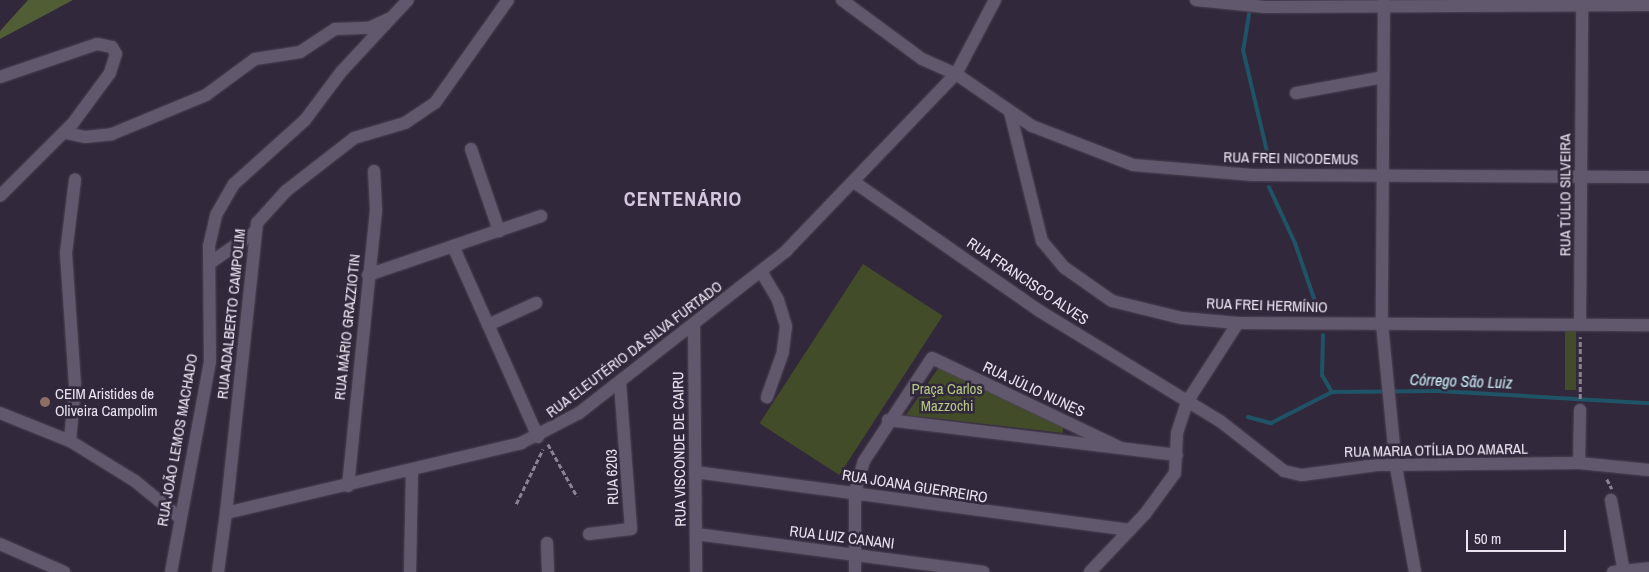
<!DOCTYPE html>
<html>
<head>
<meta charset="utf-8">
<style>
	body { margin:0 }
	#map { position:relative; width:1649px; height:572px; overflow:hidden; background:#32283b; font-family:"Archivo Narrow",sans-serif }
	div>[style] { position:absolute }
	.green>* { inset:0; background:#424c28; transform-origin:0 0 }
	.forest>* { inset:0; background:#515d35 }
	.stream>* { height:4px; margin:-2px; padding:0 2px; transform-origin:2px; border-radius:2px; background:#1f5466 }
	.path>* { height:2.5px; margin-top:-1.25px; transform-origin:0; background:repeating-linear-gradient(90deg,#8b8393 0 5px,transparent 0 7.5px) }
	.roads { filter:drop-shadow(0 0 1px #4c4454) drop-shadow(0 0 1px #4c4454) }
	.street>* { height:12px; margin:-6px; padding:0 6px; transform-origin:6px; border-radius:6px; background:#62586d }
	.dots>* { width:14px; height:14px; translate:-50% -50%; box-sizing:border-box; border:2px solid #32283b; border-radius:50% }
	span { translate:-50% -50%; white-space:nowrap; text-align:center; line-height:1.15; -webkit-text-stroke:5px #32283b; paint-order:stroke }
	.street-label { font-size:15px; color:#eae4f1 }
	.park-label { font-size:15px; color:#b5c986 }
	.poi-label { font-size:15px; color:#eae4f1 }
	.left { translate:0 -50%; text-align:left }
	.water-label { font-size:16px; color:#cbebf6; font-style:italic }
	.district-label { font-size:20px; color:#d4c8e1; font-weight:700; letter-spacing:1px }
	.scale { position:absolute; left:1466px; top:530px; width:100px; height:22px; box-sizing:border-box; border:2px solid #eae4f1; border-top:0; padding-left:6px; font-size:15px; line-height:18px; white-space:nowrap; color:#eae4f1; -webkit-text-stroke:4px #32283b; paint-order:stroke }
</style>
</head>
<body>
<div id="map">
	<div class="green">
		<i style="left:863px;top:264px;width:95px;height:190px;rotate:33deg"></i>
		<i style="left:1576px;top:330px;width:60px;height:11px;rotate:90deg"></i>
		<i style="clip-path:polygon(939px 367px,1063px 426px,1063px 433px,906px 415px)"></i>
	</div>
	<div class="forest">
		<i style="clip-path:polygon(28px 0,73px 0,0 39px,0 31px)"></i>
	</div>
	<div class="stream">
		<i style="left:1249px;top:14px;width:36px;rotate:99deg"></i>
		<i style="left:1243px;top:50px;width:117px;rotate:76.7deg"></i>
		<i style="left:1269px;top:187px;width:62px;rotate:65.1deg"></i>
		<i style="left:1295px;top:243px;width:71px;rotate:71.1deg"></i>
		<i style="left:1323px;top:335px;width:40px;rotate:91.4deg"></i>
		<i style="left:1322px;top:375px;width:20px;rotate:60deg"></i>
		<i style="left:1332px;top:392px;width:106px;rotate:-0.5deg"></i>
		<i style="left:1438px;top:391px;width:211px;rotate:3.3deg"></i>
		<i style="left:1248px;top:417px;width:24px;rotate:15deg"></i>
		<i style="left:1271px;top:423px;width:68px;rotate:-26.9deg"></i>
	</div>
	<div class="path">
		<i style="left:1580px;top:399px;width:62px;rotate:-90deg"></i>
		<i style="left:548px;top:444px;width:60px;rotate:60.9deg"></i>
		<i style="left:1607px;top:479px;width:11px;rotate:63deg"></i>
		<i style="left:516px;top:504px;width:61px;rotate:-63.9deg"></i>
	</div>
	<div class="roads">
		<div class="street">
			<i style="left:842px;top:0;width:99px;rotate:36.4deg"></i>
			<i style="left:922px;top:59px;width:37px;rotate:24deg"></i>
			<i style="left:956px;top:74px;width:92px;rotate:34.4deg"></i>
			<i style="left:1032px;top:126px;width:108px;rotate:21.1deg"></i>
			<i style="left:1133px;top:165px;width:120px;rotate:4.8deg"></i>
			<i style="left:1253px;top:175px;width:396px;rotate:0.3deg"></i>
			<i style="left:1196px;top:0;width:70px;rotate:5.7deg"></i>
			<i style="left:1266px;top:7px;width:383px;rotate:-0.3deg"></i>
			<i style="left:1384px;top:0;width:324px;rotate:90.4deg"></i>
			<i style="left:1382px;top:324px;width:144px;rotate:84.4deg"></i>
			<i style="left:1396px;top:467px;width:107px;rotate:79.7deg"></i>
			<i style="left:0;top:77px;width:102px;rotate:-18.8deg"></i>
			<i style="left:97px;top:44px;width:15px;rotate:11deg"></i>
			<i style="left:112px;top:47px;width:8px;rotate:60deg"></i>
			<i style="left:116px;top:54px;width:20px;rotate:108deg"></i>
			<i style="left:110px;top:73px;width:62px;rotate:126.5deg"></i>
			<i style="left:73px;top:123px;width:103px;rotate:135deg"></i>
			<i style="left:1296px;top:93px;width:88px;rotate:-10.4deg"></i>
			<i style="left:1010px;top:112px;width:133px;rotate:76.1deg"></i>
			<i style="left:1042px;top:241px;width:35px;rotate:50deg"></i>
			<i style="left:1065px;top:268px;width:57px;rotate:35.1deg"></i>
			<i style="left:1112px;top:301px;width:72px;rotate:13.7deg"></i>
			<i style="left:1182px;top:318px;width:56px;rotate:5.1deg"></i>
			<i style="left:1238px;top:323px;width:411px;rotate:0.3deg"></i>
			<i style="left:66px;top:133px;width:19px;rotate:12deg"></i>
			<i style="left:85px;top:137px;width:27px;rotate:-6deg"></i>
			<i style="left:112px;top:134px;width:102px;rotate:-22.5deg"></i>
			<i style="left:206px;top:95px;width:61px;rotate:-36.3deg"></i>
			<i style="left:255px;top:59px;width:46px;rotate:-8.8deg"></i>
			<i style="left:300px;top:52px;width:42px;rotate:-33.3deg"></i>
			<i style="left:335px;top:29px;width:34px;rotate:-2deg"></i>
			<i style="left:369px;top:28px;width:21px;rotate:-25deg"></i>
			<i style="left:471px;top:149px;width:87px;rotate:71.1deg"></i>
			<i style="left:854px;top:182px;width:224px;rotate:34.8deg"></i>
			<i style="left:1038px;top:310px;width:213px;rotate:31.4deg"></i>
			<i style="left:1220px;top:421px;width:81px;rotate:38deg"></i>
			<i style="left:1284px;top:471px;width:18px;rotate:13deg"></i>
			<i style="left:1302px;top:475px;width:76px;rotate:-7.6deg"></i>
			<i style="left:1377px;top:465px;width:202px;rotate:-0.6deg"></i>
			<i style="left:1579px;top:463px;width:70px;rotate:5.7deg"></i>
			<i style="left:453px;top:246px;width:209px;rotate:66deg"></i>
			<i style="left:210px;top:263px;width:52px;rotate:-34.9deg"></i>
			<i style="left:762px;top:273px;width:31px;rotate:59deg"></i>
			<i style="left:778px;top:300px;width:27px;rotate:73deg"></i>
			<i style="left:786px;top:326px;width:26px;rotate:97deg"></i>
			<i style="left:783px;top:352px;width:48px;rotate:109.6deg"></i>
			<i style="left:368px;top:275px;width:183px;rotate:-18.8deg"></i>
			<i style="left:488px;top:325px;width:53px;rotate:-24.6deg"></i>
			<i style="left:1580px;top:325px;width:325px;rotate:-89.6deg"></i>
			<i style="left:694px;top:326px;width:246px;rotate:89.5deg"></i>
			<i style="left:0;top:413px;width:75px;rotate:21.8deg"></i>
			<i style="left:70px;top:441px;width:76px;rotate:31.6deg"></i>
			<i style="left:135px;top:481px;width:57px;rotate:39.3deg"></i>
			<i style="left:888px;top:420px;width:291px;rotate:6.9deg"></i>
			<i style="left:70px;top:441px;width:56px;rotate:-84.9deg"></i>
			<i style="left:75px;top:385px;width:132px;rotate:-93.9deg"></i>
			<i style="left:66px;top:253px;width:74px;rotate:-83deg"></i>
			<i style="left:1579px;top:463px;width:53px;rotate:-88.9deg"></i>
			<i style="left:695px;top:472px;width:439px;rotate:7.6deg"></i>
			<i style="left:348px;top:486px;width:278px;rotate:-84.2deg"></i>
			<i style="left:376px;top:209px;width:38px;rotate:-93deg"></i>
			<i style="left:1611px;top:500px;width:73px;rotate:79.8deg"></i>
			<i style="left:226px;top:513px;width:292px;rotate:-83.9deg"></i>
			<i style="left:257px;top:223px;width:43px;rotate:-47.8deg"></i>
			<i style="left:286px;top:191px;width:86px;rotate:-37.9deg"></i>
			<i style="left:354px;top:138px;width:53px;rotate:-16.4deg"></i>
			<i style="left:405px;top:123px;width:36px;rotate:-34deg"></i>
			<i style="left:435px;top:103px;width:126px;rotate:-54.7deg"></i>
			<i style="left:589px;top:534px;width:42px;rotate:-6.8deg"></i>
			<i style="left:631px;top:529px;width:146px;rotate:-94.3deg"></i>
			<i style="left:696px;top:534px;width:290px;rotate:7.5deg"></i>
			<i style="left:547px;top:543px;width:29px;rotate:88deg"></i>
			<i style="left:0;top:544px;width:70px;rotate:23.6deg"></i>
			<i style="left:171px;top:572px;width:215px;rotate:-79.5deg"></i>
			<i style="left:210px;top:361px;width:115px;rotate:-90.5deg"></i>
			<i style="left:209px;top:246px;width:32px;rotate:-77deg"></i>
			<i style="left:216px;top:215px;width:36px;rotate:-60deg"></i>
			<i style="left:234px;top:184px;width:96px;rotate:-42deg"></i>
			<i style="left:305px;top:120px;width:60px;rotate:-53.1deg"></i>
			<i style="left:341px;top:72px;width:98px;rotate:-47.1deg"></i>
			<i style="left:218px;top:572px;width:60px;rotate:-82.3deg"></i>
			<i style="left:226px;top:513px;width:303px;rotate:-13.3deg"></i>
			<i style="left:521px;top:443px;width:65px;rotate:-27.3deg"></i>
			<i style="left:579px;top:413px;width:263px;rotate:-38deg"></i>
			<i style="left:786px;top:251px;width:245px;rotate:-46.2deg"></i>
			<i style="left:956px;top:74px;width:84px;rotate:-62.2deg"></i>
			<i style="left:410px;top:572px;width:102px;rotate:-88.9deg"></i>
			<i style="left:855px;top:572px;width:80px;rotate:-90deg"></i>
			<i style="left:855px;top:492px;width:32px;rotate:-74deg"></i>
			<i style="left:864px;top:461px;width:123px;rotate:-56.6deg"></i>
			<i style="left:932px;top:358px;width:209px;rotate:25.5deg"></i>
			<i style="left:1090px;top:572px;width:80px;rotate:-46.5deg"></i>
			<i style="left:1145px;top:514px;width:51px;rotate:-53.8deg"></i>
			<i style="left:1175px;top:473px;width:40px;rotate:-87.1deg"></i>
			<i style="left:1177px;top:433px;width:33px;rotate:-72deg"></i>
			<i style="left:1187px;top:402px;width:94px;rotate:-57.2deg"></i>
			<i style="left:1613px;top:572px;width:36px;rotate:-6deg"></i>
		</div>
	</div>
	<div class="dots">
		<i style="left:45px;top:402px;background:#8d6e63"></i>
	</div>
	<div class="street-label">
		<span style="left:1291px;top:158px;rotate:1deg">RUA FREI NICODEMUS</span>
		<span style="left:1565px;top:195px;rotate:-90deg">RUA TÚLIO SILVEIRA</span>
		<span style="left:1028px;top:281px;rotate:34deg">RUA FRANCISCO ALVES</span>
		<span style="left:1267px;top:305px;rotate:2deg">RUA FREI HERMÍNIO</span>
		<span style="left:231px;top:314px;rotate:-84deg">RUA ADALBERTO CAMPOLIM</span>
		<span style="left:347px;top:327px;rotate:-84deg">RUA MÁRIO GRAZZIOTIN</span>
		<span style="left:634px;top:349px;rotate:-37deg">RUA ELEUTÉRIO DA SILVA FURTADO</span>
		<span style="left:1034px;top:389px;rotate:25deg">RUA JÚLIO NUNES</span>
		<span style="left:177px;top:440px;rotate:-80deg">RUA JOÃO LEMOS MACHADO</span>
		<span style="left:679px;top:449px;rotate:-91deg">RUA VISCONDE DE CAIRU</span>
		<span style="left:1436px;top:450px;rotate:-1deg">RUA MARIA OTÍLIA DO AMARAL</span>
		<span style="left:612px;top:477px;rotate:-92deg">RUA 6203</span>
		<span style="left:915px;top:486px;rotate:9deg">RUA JOANA GUERREIRO</span>
		<span style="left:842px;top:537px;rotate:7deg">RUA LUIZ CANANI</span>
	</div>
	<div class="park-label">
		<span style="left:947px;top:397px">Praça Carlos<br>Mazzochi</span>
	</div>
	<div class="poi-label">
		<span class="left" style="left:55px;top:402px">CEIM Aristides de<br>Oliveira Campolim</span>
	</div>
	<div class="water-label">
		<span style="left:1461px;top:381px;rotate:2deg">Córrego São Luiz</span>
	</div>
	<div class="district-label">
		<span style="left:683px;top:198px">CENTENÁRIO</span>
	</div>
	<div class="scale">50 m</div>
</div>
</body>
</html>
